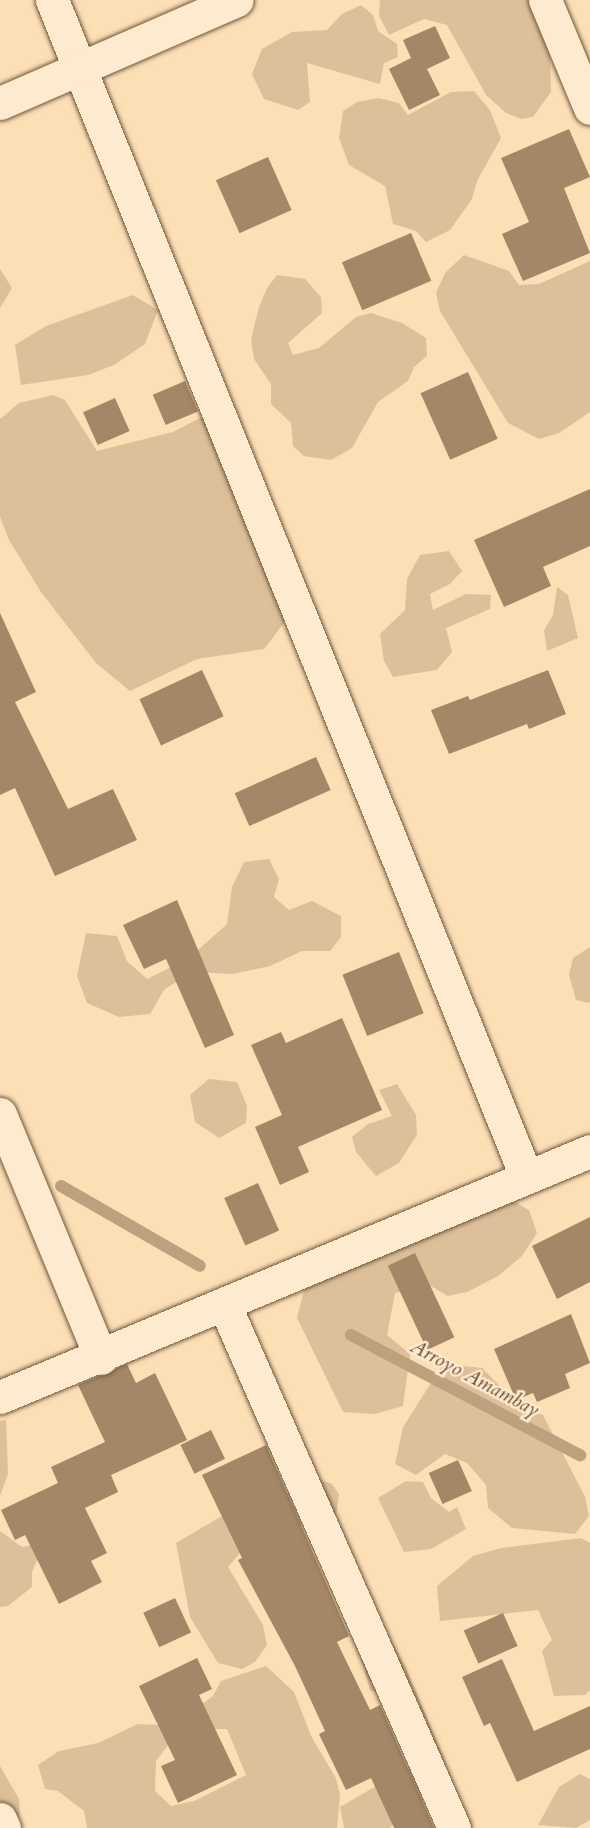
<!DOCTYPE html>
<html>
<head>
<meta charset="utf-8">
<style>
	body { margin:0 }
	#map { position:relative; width:590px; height:1828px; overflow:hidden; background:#fcdfb5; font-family:Cardo,serif }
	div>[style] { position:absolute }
	.green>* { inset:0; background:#ddc099 }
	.stream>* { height:12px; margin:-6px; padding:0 6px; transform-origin:6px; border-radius:6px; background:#bda07d }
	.building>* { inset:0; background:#a38766; transform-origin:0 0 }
	.roads { filter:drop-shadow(0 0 2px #715539) drop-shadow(0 0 2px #715539) }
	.street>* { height:33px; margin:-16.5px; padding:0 16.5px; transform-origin:16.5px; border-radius:16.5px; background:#fdeacf }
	span { translate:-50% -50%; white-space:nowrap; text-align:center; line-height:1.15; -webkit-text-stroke:5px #fdeacf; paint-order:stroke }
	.water-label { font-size:20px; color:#684b31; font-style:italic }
</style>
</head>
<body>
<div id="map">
	<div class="green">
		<i style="clip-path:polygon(380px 0,549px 0,551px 92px,533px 117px,521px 119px,506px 113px,486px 95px,447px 25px,424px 19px,389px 35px,379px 16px)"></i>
		<i style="clip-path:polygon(361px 5px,373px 15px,378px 31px,397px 44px,398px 57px,384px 63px,380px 84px,307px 63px,310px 102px,298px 110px,264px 99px,252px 74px,262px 49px,292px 32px,327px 30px,342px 14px)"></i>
		<i style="clip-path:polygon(474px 91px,490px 110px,501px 138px,477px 181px,472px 199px,450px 230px,426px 242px,416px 231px,393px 224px,385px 186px,349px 165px,339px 138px,343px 111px,357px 102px,379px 98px,399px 103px,408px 115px,451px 92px)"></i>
		<i style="clip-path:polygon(464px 255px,509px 271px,519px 285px,539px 284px,590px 261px,590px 412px,559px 433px,539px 439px,508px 423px,440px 311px,436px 293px,445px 273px)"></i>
		<i style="clip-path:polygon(0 269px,12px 288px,0 308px)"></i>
		<i style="clip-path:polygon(277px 275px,305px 279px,321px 297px,322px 313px,288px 343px,293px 355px,319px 348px,356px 317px,371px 313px,402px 323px,426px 338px,427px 356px,414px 367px,408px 381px,378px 402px,352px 448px,331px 460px,304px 456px,293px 446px,291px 423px,271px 404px,271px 384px,254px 359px,251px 339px,259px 307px,267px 288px)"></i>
		<i style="clip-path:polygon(133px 295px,158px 310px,145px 344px,114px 365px,88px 375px,21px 385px,15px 345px,46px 326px)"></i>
		<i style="clip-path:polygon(53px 395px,65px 400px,97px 451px,173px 432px,215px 410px,241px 466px,235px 501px,289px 589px,284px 623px,264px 649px,197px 659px,130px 691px,96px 663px,41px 592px,9px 540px,0 517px,0 419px,19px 403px)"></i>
		<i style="clip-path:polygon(449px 551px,462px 571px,450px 584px,430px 594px,433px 610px,466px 594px,491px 595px,490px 609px,446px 628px,452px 652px,437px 670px,393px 677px,384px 661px,380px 634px,405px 610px,407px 579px,420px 555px)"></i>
		<i style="clip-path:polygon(557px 587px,568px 595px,578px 638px,547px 651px,544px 630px,553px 615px)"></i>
		<i style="clip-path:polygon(269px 859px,279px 879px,274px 897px,289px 910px,312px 901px,341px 916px,341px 937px,330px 951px,302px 951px,270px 966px,233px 974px,191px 972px,164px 990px,150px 1014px,119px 1017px,87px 1003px,77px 976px,86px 933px,117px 936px,127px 961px,147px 979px,189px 958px,227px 924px,232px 887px,244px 862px)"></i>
		<i style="clip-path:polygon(590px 947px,590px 1002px,588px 1003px,576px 1000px,569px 975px,573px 958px)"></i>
		<i style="clip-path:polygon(209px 1079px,237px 1082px,247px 1106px,246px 1123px,219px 1138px,195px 1122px,190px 1095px)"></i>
		<i style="clip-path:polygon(397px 1084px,416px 1115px,417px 1135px,399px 1163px,376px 1176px,356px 1152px,352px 1137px,368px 1124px,392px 1116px,379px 1090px)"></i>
		<i style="clip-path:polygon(508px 1198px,529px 1210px,537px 1233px,522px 1256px,498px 1276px,467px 1292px,448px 1296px,429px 1285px,395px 1293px,387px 1335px,410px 1354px,403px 1406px,375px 1414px,343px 1412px,297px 1318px,304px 1290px,336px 1263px)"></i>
		<i style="clip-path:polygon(443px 1364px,482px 1368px,524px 1410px,543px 1415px,585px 1497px,589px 1516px,575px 1534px,512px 1528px,488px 1508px,486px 1485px,467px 1463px,445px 1454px,416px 1475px,395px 1464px,403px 1427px)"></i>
		<i style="clip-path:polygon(6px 1420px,8px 1474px,0 1496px,0 1421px)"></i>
		<i style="clip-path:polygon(316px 1478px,332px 1484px,339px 1494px,337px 1512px,300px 1525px,240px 1553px,228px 1567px,263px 1625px,267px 1645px,255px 1662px,242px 1669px,218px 1663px,190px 1617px,176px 1543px,232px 1510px,275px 1500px)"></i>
		<i style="clip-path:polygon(406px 1481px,423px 1482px,431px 1498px,449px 1512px,457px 1507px,466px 1529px,431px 1549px,404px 1552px,378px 1498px)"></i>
		<i style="clip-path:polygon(0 1531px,22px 1547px,36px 1544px,41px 1551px,32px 1572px,32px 1587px,8px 1606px,0 1607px)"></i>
		<i style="clip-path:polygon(581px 1538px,590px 1543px,590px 1690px,585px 1695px,554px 1696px,542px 1651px,552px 1640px,538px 1610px,440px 1621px,437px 1586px,473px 1556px,501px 1548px)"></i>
		<i style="clip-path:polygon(381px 1635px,389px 1638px,407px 1670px,446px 1764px,448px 1777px,439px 1792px,405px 1809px,390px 1828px,344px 1828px,340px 1807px,409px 1767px,417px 1755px,392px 1699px,370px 1690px,362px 1661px,364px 1643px)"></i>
		<i style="clip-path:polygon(266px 1666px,294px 1692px,312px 1738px,336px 1778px,340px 1795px,337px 1828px,87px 1828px,84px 1811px,58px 1791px,45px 1789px,38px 1765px,59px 1751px,98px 1743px,138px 1724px,162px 1725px,172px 1740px,156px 1761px,155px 1791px,171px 1806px,194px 1801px,246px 1775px,227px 1729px,199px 1729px,193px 1711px,213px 1696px,221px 1681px)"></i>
		<i style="clip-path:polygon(0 1766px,19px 1799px,20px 1813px,14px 1828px,0 1828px)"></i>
		<i style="clip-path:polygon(580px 1774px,590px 1779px,590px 1820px,576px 1828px,538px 1825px,559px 1787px)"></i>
	</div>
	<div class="stream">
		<i style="left:61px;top:1186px;width:160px;rotate:29.9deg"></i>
		<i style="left:351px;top:1335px;width:259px;rotate:27.7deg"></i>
	</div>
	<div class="building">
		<i style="clip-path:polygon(435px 26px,450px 58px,427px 69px,440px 95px,409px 110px,389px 69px,411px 58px,403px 40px)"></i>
		<i style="clip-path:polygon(569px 129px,590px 177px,564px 188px,590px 253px,523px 281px,502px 234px,529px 222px,501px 158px)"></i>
		<i style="left:268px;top:157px;width:58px;height:57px;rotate:66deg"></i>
		<i style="left:411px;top:233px;width:52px;height:75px;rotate:67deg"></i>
		<i style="left:468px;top:372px;width:73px;height:52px;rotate:66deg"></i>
		<i style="left:185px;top:381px;width:33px;height:35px;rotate:67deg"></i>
		<i style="left:115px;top:398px;width:36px;height:35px;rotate:66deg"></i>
		<i style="clip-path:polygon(590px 489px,590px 546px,543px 567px,551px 586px,504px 607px,474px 540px)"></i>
		<i style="clip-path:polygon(0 613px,36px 692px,15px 702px,68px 809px,113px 789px,137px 840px,55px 876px,15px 788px,0 795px)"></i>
		<i style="left:202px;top:670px;width:51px;height:69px;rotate:65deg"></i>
		<i style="clip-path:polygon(548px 670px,566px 714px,529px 729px,527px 724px,449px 754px,431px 710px,468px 696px,470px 700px)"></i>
		<i style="left:316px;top:757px;width:36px;height:89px;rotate:66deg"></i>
		<i style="clip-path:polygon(177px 900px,234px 1035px,205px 1048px,166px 959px,144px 969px,123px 925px)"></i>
		<i style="left:399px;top:952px;width:66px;height:61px;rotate:68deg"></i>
		<i style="clip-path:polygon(342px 1018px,382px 1110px,298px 1147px,309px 1172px,280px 1185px,255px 1127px,282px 1115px,251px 1045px,281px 1032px,286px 1043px)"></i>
		<i style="left:258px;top:1183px;width:52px;height:37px;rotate:66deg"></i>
		<i style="clip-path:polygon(590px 1217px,590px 1282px,557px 1299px,532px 1246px)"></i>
		<i style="left:415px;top:1253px;width:93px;height:30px;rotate:65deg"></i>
		<i style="clip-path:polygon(571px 1314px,590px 1363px,565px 1374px,570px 1388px,537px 1402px,533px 1393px,516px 1400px,494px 1349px)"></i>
		<i style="clip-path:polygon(127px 1364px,136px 1383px,155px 1373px,187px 1440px,111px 1475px,118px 1492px,85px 1508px,107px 1553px,91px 1561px,102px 1582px,59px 1604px,25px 1535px,15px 1540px,1px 1510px,58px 1483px,51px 1467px,105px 1442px,78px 1385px)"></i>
		<i style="left:211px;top:1430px;width:32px;height:34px;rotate:64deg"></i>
		<i style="clip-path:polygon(266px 1445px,349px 1636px,337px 1642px,370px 1710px,380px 1705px,434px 1828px,394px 1828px,371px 1778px,346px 1790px,319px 1734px,325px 1731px,295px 1666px,238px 1560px,242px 1558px,202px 1475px)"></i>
		<i style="left:458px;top:1460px;width:34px;height:32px;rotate:66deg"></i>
		<i style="left:175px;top:1598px;width:38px;height:35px;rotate:65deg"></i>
		<i style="left:503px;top:1613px;width:36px;height:43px;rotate:66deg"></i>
		<i style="clip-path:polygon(197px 1658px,212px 1689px,199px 1695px,237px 1775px,178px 1803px,161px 1766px,175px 1760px,139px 1686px)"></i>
		<i style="clip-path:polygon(502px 1659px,534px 1731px,590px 1706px,590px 1749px,517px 1782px,490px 1723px,484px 1726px,462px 1677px)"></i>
	</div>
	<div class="roads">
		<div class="street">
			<i style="left:52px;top:0;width:1268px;rotate:68.05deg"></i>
			<i style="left:545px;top:0;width:117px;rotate:67.4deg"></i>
			<i style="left:0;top:103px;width:258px;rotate:-23.5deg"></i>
			<i style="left:0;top:1114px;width:264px;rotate:67.5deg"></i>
			<i style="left:225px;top:1306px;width:570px;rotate:66.31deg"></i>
			<i style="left:0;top:1397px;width:639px;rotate:-22.63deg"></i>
			<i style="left:0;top:1819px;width:10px;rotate:66deg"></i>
		</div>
	</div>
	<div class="water-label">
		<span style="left:475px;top:1378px;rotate:28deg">Arroyo Amambay</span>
	</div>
</div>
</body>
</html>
